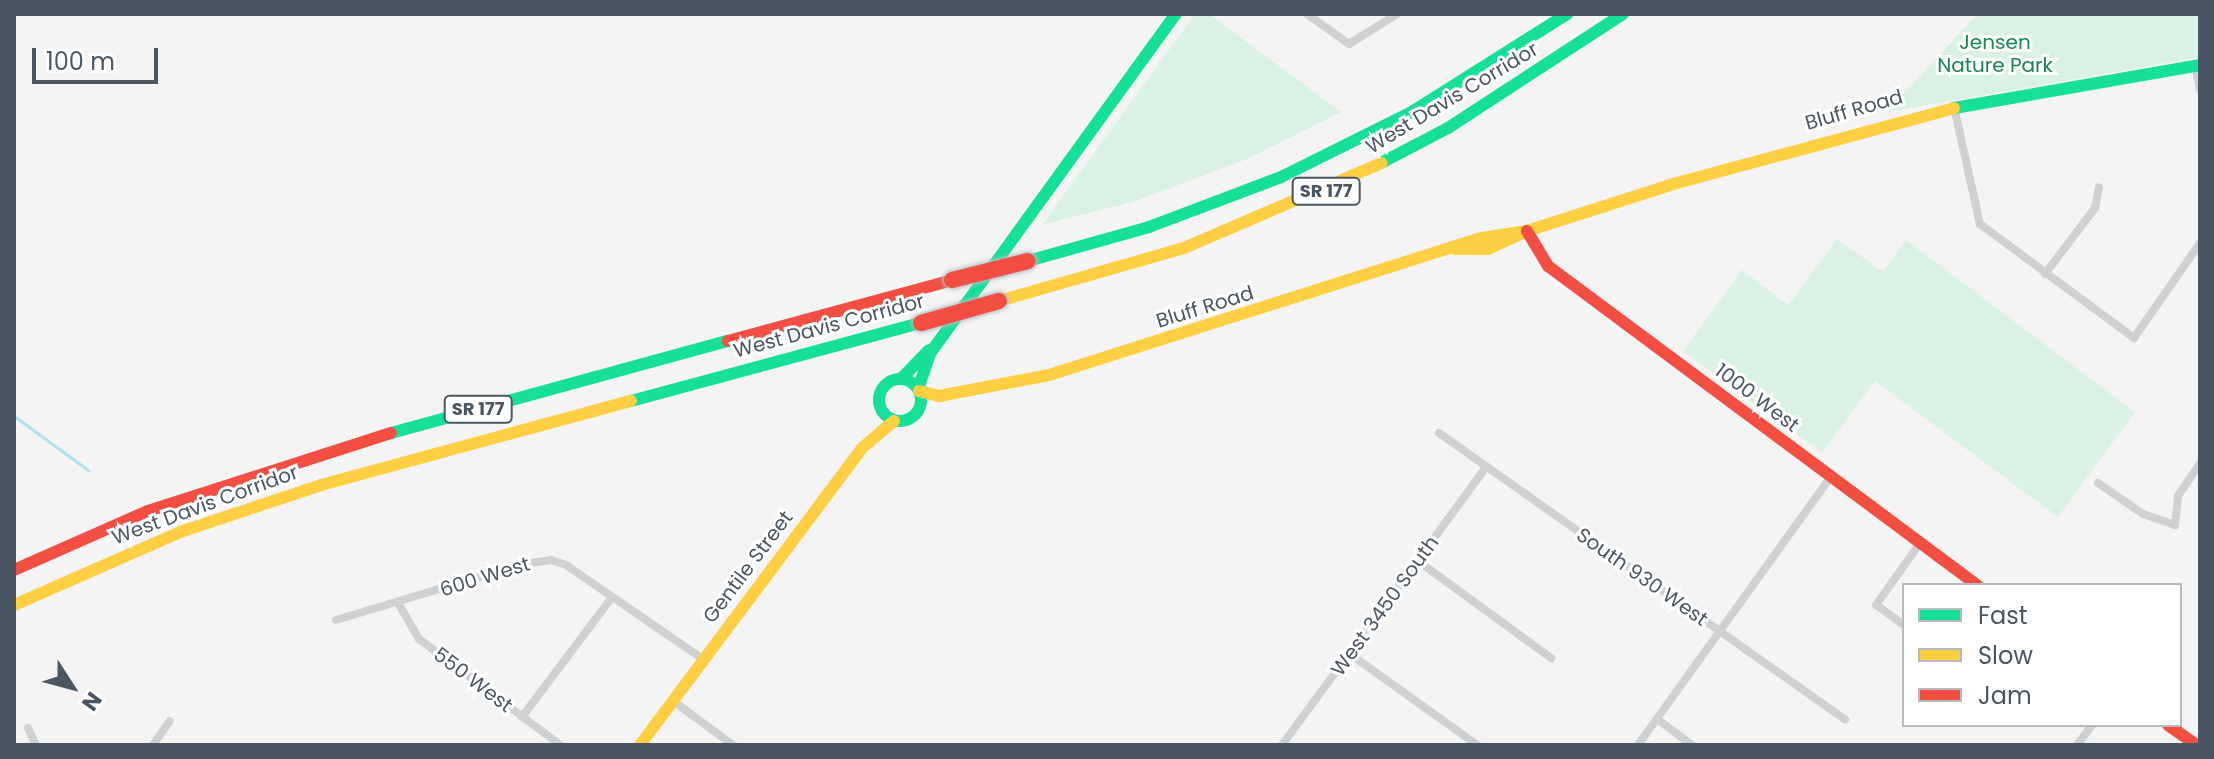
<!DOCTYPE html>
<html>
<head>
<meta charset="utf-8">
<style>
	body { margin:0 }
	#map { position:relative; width:2214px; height:759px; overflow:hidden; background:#f4f4f4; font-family:Poppins,sans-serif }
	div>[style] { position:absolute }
	.green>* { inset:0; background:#d9f2e3 }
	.stream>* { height:3px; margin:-1.5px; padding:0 1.5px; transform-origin:1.5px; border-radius:1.5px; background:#aee2f0 }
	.street>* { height:8px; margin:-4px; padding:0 4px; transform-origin:4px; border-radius:4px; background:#ced0d2 }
	.fast>* { height:12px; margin:-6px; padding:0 6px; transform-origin:6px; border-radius:6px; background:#16e098 }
	.fast>.ring { margin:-6px; padding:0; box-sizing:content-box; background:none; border:12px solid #16e098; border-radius:50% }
	.slow>* { height:12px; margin:-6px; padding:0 6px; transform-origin:6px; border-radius:6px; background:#ffcf43 }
	.jam>* { height:12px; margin:-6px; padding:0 6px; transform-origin:6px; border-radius:6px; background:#f24e42 }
	.bridges { filter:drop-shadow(0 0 2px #b9bec3) drop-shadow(0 0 2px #b9bec3) }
	.jam-bridge>* { height:16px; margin:-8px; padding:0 8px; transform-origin:8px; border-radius:8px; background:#f24e42 }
	span { translate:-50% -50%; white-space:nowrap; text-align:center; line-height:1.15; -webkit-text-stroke:6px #fff; paint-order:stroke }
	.shield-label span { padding:2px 6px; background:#fff; border:2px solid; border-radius:6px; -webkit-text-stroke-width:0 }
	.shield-label { font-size:18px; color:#4a5661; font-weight:700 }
	.park-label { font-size:20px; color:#17864f }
	.street-label { font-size:20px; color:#4a5661 }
	.frame { position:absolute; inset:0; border:16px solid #4a5661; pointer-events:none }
	.legend { position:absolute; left:1902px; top:583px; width:280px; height:144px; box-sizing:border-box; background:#fff; border:2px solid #b7bbc0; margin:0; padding:10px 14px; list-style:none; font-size:24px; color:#4a5661 }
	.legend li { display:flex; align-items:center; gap:16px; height:40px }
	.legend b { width:40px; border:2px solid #b7bbc0 }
	.north { position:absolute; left:32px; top:647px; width:80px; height:80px; -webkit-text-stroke:6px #fff; paint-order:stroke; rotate:126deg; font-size:22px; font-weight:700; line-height:32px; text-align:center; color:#4a5661 }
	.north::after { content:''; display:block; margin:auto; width:28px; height:36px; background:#4a5661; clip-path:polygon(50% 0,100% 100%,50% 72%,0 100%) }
	.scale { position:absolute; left:32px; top:48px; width:126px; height:36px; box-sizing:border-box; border:4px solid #4a5661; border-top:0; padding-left:10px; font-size:24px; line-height:28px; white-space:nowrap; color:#4a5661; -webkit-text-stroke:6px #fff; paint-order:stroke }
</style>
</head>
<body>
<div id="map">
	<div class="green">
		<i style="clip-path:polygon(1195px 14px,1209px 14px,1341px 112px,1247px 159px,1136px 201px,1042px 225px)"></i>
		<i style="clip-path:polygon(1977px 14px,2200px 14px,2200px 57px,1887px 112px)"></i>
		<i style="clip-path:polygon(1837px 239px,1883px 272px,1906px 240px,2135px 412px,2058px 517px,1875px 381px,1822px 453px,1683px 351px,1742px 270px,1788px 305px)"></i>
	</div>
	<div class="stream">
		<i style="left:14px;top:416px;width:92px;rotate:36.1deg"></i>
	</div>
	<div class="street">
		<i style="left:1307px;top:14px;width:52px;rotate:35.5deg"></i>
		<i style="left:1349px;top:44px;width:57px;rotate:-32deg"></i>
		<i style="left:2195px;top:65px;width:25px;rotate:78deg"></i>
		<i style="left:1954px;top:107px;width:120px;rotate:77.5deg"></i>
		<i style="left:1980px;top:224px;width:192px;rotate:36.5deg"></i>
		<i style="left:2134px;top:338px;width:116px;rotate:-55.2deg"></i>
		<i style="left:2045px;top:274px;width:83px;rotate:-52.9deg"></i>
		<i style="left:2095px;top:208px;width:21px;rotate:-79deg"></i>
		<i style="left:1439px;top:433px;width:497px;rotate:35.2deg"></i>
		<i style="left:2098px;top:483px;width:55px;rotate:34.6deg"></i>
		<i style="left:2143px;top:514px;width:34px;rotate:19deg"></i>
		<i style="left:2175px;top:525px;width:29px;rotate:-84deg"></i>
		<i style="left:2178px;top:496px;width:40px;rotate:-56deg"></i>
		<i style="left:1418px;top:561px;width:165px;rotate:36.1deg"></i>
		<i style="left:398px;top:603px;width:42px;rotate:59.7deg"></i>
		<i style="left:419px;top:639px;width:176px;rotate:36.9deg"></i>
		<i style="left:336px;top:620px;width:195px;rotate:-16.7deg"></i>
		<i style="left:523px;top:564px;width:28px;rotate:-8deg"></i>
		<i style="left:551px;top:560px;width:16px;rotate:18deg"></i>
		<i style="left:566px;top:565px;width:168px;rotate:34.5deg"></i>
		<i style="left:1904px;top:625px;width:34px;rotate:-144deg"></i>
		<i style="left:1876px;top:605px;width:76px;rotate:-54.6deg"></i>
		<i style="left:1350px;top:654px;width:156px;rotate:35.6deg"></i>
		<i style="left:673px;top:701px;width:74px;rotate:36.3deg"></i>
		<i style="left:522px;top:717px;width:150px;rotate:-53.1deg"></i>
		<i style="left:1657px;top:719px;width:44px;rotate:36.6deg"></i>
		<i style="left:28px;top:728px;width:19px;rotate:65deg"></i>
		<i style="left:153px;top:745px;width:29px;rotate:-55deg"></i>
		<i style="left:1282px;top:745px;width:345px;rotate:-53.7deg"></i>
		<i style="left:1638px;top:745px;width:329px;rotate:-54.3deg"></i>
		<i style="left:2077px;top:745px;width:25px;rotate:-53deg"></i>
	</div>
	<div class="fast">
		<i style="left:1954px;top:108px;width:250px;rotate:-9.9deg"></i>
		<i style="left:1381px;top:163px;width:76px;rotate:-27.6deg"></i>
		<i style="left:1448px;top:128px;width:209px;rotate:-33.1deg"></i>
		<i style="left:1028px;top:261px;width:126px;rotate:-15.7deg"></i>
		<i style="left:1149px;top:227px;width:141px;rotate:-20.7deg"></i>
		<i style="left:1281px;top:177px;width:144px;rotate:-26.4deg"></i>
		<i style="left:1410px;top:113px;width:186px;rotate:-32.2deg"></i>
		<i class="ring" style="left:879px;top:379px;width:30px;height:30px"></i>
		<i style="left:901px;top:379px;width:40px;rotate:-46deg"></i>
		<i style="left:918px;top:389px;width:39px;rotate:-71deg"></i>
		<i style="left:931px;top:352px;width:417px;rotate:-54.1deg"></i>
		<i style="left:631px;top:401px;width:300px;rotate:-15.1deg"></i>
		<i style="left:391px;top:433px;width:349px;rotate:-15.3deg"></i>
	</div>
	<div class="slow">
		<i style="left:1455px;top:249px;width:33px"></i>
		<i style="left:1488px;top:249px;width:43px;rotate:-24.8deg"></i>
		<i style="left:1527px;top:231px;width:153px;rotate:-17.8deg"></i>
		<i style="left:1673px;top:184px;width:291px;rotate:-15.1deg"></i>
		<i style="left:999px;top:301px;width:192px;rotate:-16deg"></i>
		<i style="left:1184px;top:248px;width:215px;rotate:-23.3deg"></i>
		<i style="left:919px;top:391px;width:21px;rotate:14deg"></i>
		<i style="left:939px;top:396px;width:112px;rotate:-10.8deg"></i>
		<i style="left:1049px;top:375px;width:454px;rotate:-17.6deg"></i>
		<i style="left:1482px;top:238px;width:46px;rotate:-8.8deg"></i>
		<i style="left:14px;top:605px;width:181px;rotate:-23.7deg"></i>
		<i style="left:180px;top:532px;width:149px;rotate:-18.4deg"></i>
		<i style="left:321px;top:485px;width:321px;rotate:-15.2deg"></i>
		<i style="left:640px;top:745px;width:371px;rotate:-53.2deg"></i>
		<i style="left:862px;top:448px;width:42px;rotate:-40.2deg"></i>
	</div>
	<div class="jam">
		<i style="left:1527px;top:231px;width:41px;rotate:59deg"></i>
		<i style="left:1548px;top:266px;width:535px;rotate:36.63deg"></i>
		<i style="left:728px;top:341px;width:232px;rotate:-15.2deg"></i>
		<i style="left:14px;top:570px;width:146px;rotate:-23.8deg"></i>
		<i style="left:148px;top:511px;width:255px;rotate:-17.8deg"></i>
		<i style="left:2168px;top:725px;width:35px;rotate:35deg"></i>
	</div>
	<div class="bridges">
		<div class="jam-bridge">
			<i style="left:952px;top:280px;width:78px;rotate:-14deg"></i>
			<i style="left:921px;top:323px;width:81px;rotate:-15.8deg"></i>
		</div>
	</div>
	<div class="shield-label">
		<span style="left:1326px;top:191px">SR 177</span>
		<span style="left:478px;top:409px">SR 177</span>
	</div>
	<div class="park-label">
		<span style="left:1995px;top:54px">Jensen<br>Nature Park</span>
	</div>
	<div class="street-label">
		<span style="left:1452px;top:98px;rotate:-31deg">West Davis Corridor</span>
		<span style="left:1854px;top:110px;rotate:-16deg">Bluff Road</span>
		<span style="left:1205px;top:307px;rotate:-17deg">Bluff Road</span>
		<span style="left:829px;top:326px;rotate:-15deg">West Davis Corridor</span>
		<span style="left:1757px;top:398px;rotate:37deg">1000 West</span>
		<span style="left:205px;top:505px;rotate:-20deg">West Davis Corridor</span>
		<span style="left:748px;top:567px;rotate:-53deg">Gentile Street</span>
		<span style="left:485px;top:577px;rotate:-17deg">600 West</span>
		<span style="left:1642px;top:577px;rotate:35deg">South 930 West</span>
		<span style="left:1385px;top:606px;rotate:-54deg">West 3450 South</span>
		<span style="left:473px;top:680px;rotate:37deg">550 West</span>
	</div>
	<div class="frame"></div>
	<ul class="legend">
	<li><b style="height:10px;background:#16e098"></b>Fast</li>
	<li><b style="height:10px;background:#ffcf43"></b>Slow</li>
	<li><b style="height:10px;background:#f24e42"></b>Jam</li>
	</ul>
	<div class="north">N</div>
	<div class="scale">100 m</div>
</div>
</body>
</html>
